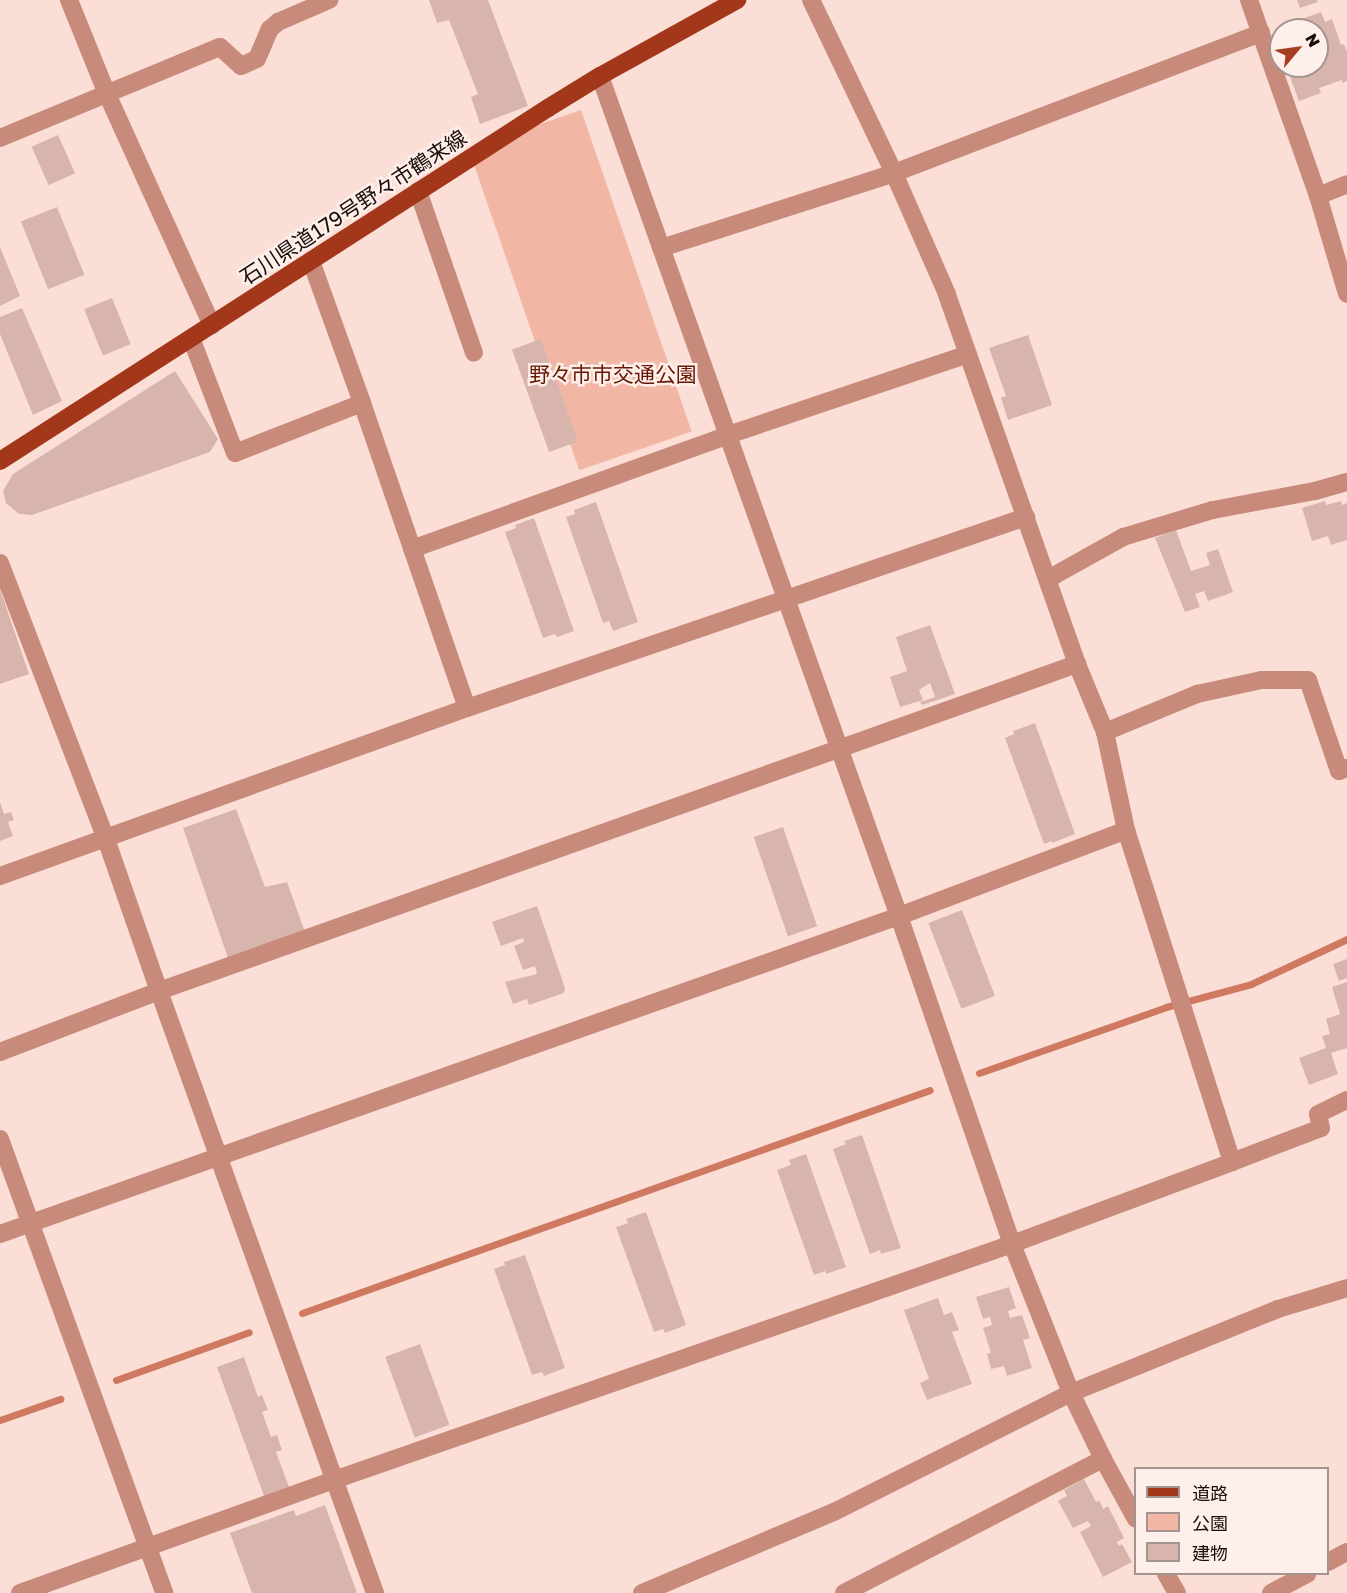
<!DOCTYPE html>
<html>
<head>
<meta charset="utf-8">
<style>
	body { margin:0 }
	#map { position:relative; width:1347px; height:1593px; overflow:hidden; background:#fbdfd7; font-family:"Golos Text","Noto Sans JP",sans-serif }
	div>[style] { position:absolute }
	.green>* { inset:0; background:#f2b6a5; transform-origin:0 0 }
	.stream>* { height:7px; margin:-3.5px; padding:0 3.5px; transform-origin:3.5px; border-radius:3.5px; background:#cf7961 }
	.building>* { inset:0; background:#d8b5ac; transform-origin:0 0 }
	.minor>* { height:18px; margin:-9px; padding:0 9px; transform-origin:9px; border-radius:9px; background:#c88b7b }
	.major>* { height:18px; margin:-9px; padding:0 9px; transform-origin:9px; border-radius:9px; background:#a33719 }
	span { translate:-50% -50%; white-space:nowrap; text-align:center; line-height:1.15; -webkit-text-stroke:5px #feefeb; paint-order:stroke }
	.street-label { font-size:21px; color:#190e0b }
	.park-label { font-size:21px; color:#651700 }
	.legend { position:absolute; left:1134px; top:1467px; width:195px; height:108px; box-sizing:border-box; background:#feefeb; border:2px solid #a29591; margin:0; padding:8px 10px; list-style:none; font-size:18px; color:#190e0b }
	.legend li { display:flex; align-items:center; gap:12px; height:30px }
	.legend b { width:30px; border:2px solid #a29591 }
	.north { position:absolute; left:1269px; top:18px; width:60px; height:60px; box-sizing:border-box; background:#feefeb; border:2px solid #a29591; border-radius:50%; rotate:61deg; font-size:16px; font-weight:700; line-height:24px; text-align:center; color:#190e0b }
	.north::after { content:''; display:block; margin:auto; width:21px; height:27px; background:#a63e22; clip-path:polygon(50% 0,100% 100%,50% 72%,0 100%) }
</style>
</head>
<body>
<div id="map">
	<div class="green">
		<i style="left:581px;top:110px;width:340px;height:119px;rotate:71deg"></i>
	</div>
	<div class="stream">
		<i style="left:979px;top:1073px;width:198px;rotate:-19.4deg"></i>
		<i style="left:1166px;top:1007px;width:88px;rotate:-15.1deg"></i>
		<i style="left:1251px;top:984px;width:106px;rotate:-25.1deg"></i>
		<i style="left:302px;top:1313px;width:666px;rotate:-19.55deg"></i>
		<i style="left:116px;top:1380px;width:141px;rotate:-19.8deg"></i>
		<i style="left:0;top:1420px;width:64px;rotate:-19.3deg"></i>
	</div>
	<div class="building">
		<i style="clip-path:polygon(429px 0,488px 0,528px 106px,480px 124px,471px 97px,478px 94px,449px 20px,437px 23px)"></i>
		<i style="clip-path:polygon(1297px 0,1317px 0,1318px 2px,1300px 8px)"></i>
		<i style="clip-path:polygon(1321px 12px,1325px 22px,1332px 19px,1341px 45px,1344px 44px,1347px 52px,1347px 81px,1342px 83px,1342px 80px,1319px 88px,1321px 93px,1299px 101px,1286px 66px,1317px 66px,1317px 30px,1287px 30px,1285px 25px)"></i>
		<i style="left:58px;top:135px;width:42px;height:29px;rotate:66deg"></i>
		<i style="left:57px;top:207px;width:73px;height:39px;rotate:68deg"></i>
		<i style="clip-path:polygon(0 247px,20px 296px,0 306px)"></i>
		<i style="left:112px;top:298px;width:50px;height:30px;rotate:68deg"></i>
		<i style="clip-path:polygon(22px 308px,62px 401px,33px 415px,0 334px,0 317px)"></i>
		<i style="clip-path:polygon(1028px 335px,1052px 405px,1008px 420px,1001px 398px,1006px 396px,989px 348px)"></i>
		<i style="left:541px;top:339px;width:109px;height:31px;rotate:70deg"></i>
		<i style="clip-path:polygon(175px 371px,218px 439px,210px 452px,32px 515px,19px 514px,6px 503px,3px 491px,13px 474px)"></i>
		<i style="clip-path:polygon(1325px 501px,1326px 505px,1341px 501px,1342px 505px,1347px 503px,1347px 540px,1331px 545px,1328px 536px,1312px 541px,1302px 508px)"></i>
		<i style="clip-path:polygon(596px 502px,638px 622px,613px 631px,609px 621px,603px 623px,566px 517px,575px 514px,574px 510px)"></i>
		<i style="clip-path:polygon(534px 518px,574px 631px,557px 637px,555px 634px,543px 638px,505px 532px,516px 528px,515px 525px)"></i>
		<i style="clip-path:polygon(1176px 530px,1191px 571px,1210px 565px,1206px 553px,1218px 549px,1233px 592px,1208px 601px,1204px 591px,1195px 594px,1200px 607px,1185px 612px,1155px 538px)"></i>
		<i style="clip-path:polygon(0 589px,29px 674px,0 684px)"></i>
		<i style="clip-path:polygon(930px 625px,955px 694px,922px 705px,920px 702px,935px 697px,930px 683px,919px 690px,923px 700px,900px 707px,890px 677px,907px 671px,896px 637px)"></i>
		<i style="clip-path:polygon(1035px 723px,1075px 834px,1052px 843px,1052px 841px,1044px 844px,1005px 738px,1014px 734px,1013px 731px)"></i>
		<i style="clip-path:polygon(0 802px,4px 814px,11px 812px,14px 820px,8px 822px,13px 836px,0 841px)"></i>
		<i style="clip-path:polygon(236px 809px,265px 887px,287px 882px,305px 932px,228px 958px,183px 828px)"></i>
		<i style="left:783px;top:827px;width:105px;height:31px;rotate:71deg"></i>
		<i style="clip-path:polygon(537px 906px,565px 988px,564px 993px,529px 1005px,527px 999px,513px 1004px,505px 982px,537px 974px,535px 966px,523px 970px,514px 946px,524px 942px,523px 938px,501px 946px,492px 922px)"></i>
		<i style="left:962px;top:910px;width:92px;height:36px;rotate:69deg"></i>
		<i style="clip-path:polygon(1347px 959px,1347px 978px,1339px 981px,1333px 964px)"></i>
		<i style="clip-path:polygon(1347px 982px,1347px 1048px,1331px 1053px,1338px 1074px,1309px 1085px,1299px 1058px,1326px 1048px,1322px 1036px,1330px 1034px,1326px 1019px,1340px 1014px,1332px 987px)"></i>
		<i style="clip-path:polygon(862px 1135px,901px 1248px,881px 1254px,880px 1250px,870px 1254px,833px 1149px,846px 1144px,844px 1141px)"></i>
		<i style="clip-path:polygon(806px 1154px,846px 1267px,826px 1274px,825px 1271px,814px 1275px,777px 1170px,791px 1165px,789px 1160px)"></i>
		<i style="clip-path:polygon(646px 1212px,686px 1325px,665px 1333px,663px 1329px,654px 1332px,616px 1227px,628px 1223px,626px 1219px)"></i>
		<i style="clip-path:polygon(525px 1255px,565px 1368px,544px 1376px,542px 1372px,532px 1375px,494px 1269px,505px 1265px,504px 1262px)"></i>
		<i style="clip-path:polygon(1009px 1287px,1016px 1308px,1008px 1311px,1010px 1318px,1022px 1315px,1030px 1338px,1023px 1340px,1032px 1368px,1007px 1376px,1004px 1366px,991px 1369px,987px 1354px,991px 1353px,983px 1328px,992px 1325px,990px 1317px,983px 1319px,976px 1297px)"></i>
		<i style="clip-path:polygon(938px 1298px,944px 1315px,952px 1312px,959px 1330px,952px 1332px,972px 1384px,927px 1400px,920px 1383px,929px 1379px,904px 1310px)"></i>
		<i style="left:420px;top:1344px;width:86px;height:37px;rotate:70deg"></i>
		<i style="clip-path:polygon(244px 1357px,258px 1397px,262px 1395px,268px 1410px,262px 1412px,271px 1437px,277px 1435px,282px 1450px,276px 1452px,289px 1487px,264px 1496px,217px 1367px)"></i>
		<i style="clip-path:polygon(1084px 1479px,1096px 1502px,1099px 1500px,1103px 1509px,1108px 1506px,1124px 1538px,1117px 1542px,1119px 1546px,1122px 1544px,1132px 1562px,1103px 1577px,1080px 1532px,1091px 1526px,1088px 1521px,1073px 1528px,1058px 1501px,1067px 1496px,1064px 1490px)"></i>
		<i style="clip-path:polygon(325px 1505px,357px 1593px,252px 1593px,230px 1533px,294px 1510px,296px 1516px)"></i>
	</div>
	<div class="minor">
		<i style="left:69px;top:0;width:101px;rotate:68deg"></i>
		<i style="left:107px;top:94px;width:254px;rotate:65.6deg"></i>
		<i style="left:1249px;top:0;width:208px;rotate:70.6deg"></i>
		<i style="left:1318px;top:196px;width:102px;rotate:73.5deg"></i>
		<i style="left:600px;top:76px;width:892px;rotate:70.41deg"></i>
		<i style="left:899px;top:916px;width:347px;rotate:71deg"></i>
		<i style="left:1012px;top:1244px;width:160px;rotate:68.4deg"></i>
		<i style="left:1071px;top:1393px;width:73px;rotate:64.1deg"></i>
		<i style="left:1103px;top:1459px;width:68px;rotate:61.2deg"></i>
		<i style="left:0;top:138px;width:238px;rotate:-22.5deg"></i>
		<i style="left:220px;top:47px;width:28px;rotate:42deg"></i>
		<i style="left:241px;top:66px;width:17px;rotate:-24deg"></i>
		<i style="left:257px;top:59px;width:33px;rotate:-67deg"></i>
		<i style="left:270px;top:29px;width:11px;rotate:-41deg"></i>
		<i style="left:278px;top:22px;width:56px;rotate:-23.3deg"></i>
		<i style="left:418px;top:191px;width:171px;rotate:70.9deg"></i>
		<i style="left:1318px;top:196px;width:31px;rotate:-22deg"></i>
		<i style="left:661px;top:248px;width:245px;rotate:-17.8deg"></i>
		<i style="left:894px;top:173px;width:393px;rotate:-20.9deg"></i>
		<i style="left:311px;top:261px;width:151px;rotate:70.2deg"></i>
		<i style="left:412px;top:549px;width:336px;rotate:-19.8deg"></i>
		<i style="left:728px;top:435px;width:253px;rotate:-18.6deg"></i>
		<i style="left:0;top:563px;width:296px;rotate:69deg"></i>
		<i style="left:106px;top:839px;width:161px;rotate:70.8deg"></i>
		<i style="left:159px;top:991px;width:975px;rotate:-19.61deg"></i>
		<i style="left:1048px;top:579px;width:86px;rotate:-29.2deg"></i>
		<i style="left:1123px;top:537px;width:94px;rotate:-16.7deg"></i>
		<i style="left:1213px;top:510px;width:104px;rotate:-10.6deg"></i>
		<i style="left:1315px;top:491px;width:33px;rotate:-16deg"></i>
		<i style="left:467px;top:708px;width:591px;rotate:-18.86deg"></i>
		<i style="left:1105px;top:732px;width:100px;rotate:-22.4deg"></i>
		<i style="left:1197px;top:694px;width:66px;rotate:-12.2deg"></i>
		<i style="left:1262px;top:680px;width:46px"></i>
		<i style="left:1308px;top:680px;width:96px;rotate:71.2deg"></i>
		<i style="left:1339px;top:771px;width:9px;rotate:-21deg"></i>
		<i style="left:0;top:876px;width:496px;rotate:-19.8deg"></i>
		<i style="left:467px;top:708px;width:323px;rotate:-109deg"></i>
		<i style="left:362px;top:403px;width:136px;rotate:158.5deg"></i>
		<i style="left:235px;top:453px;width:123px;rotate:-110.9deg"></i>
		<i style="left:0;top:1052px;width:170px;rotate:-21deg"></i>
		<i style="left:159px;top:991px;width:640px;rotate:70.26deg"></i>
		<i style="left:0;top:1139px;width:483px;rotate:70.1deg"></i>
		<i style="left:1232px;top:1162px;width:95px;rotate:-20.9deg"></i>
		<i style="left:1321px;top:1128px;width:14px;rotate:-102deg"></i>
		<i style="left:1318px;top:1114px;width:32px;rotate:-26deg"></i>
		<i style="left:0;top:1234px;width:954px;rotate:-19.48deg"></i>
		<i style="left:899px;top:916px;width:243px;rotate:-20.7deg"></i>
		<i style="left:1328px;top:1562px;width:21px;rotate:-28deg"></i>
		<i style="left:1166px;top:1574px;width:22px;rotate:60deg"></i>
		<i style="left:20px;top:1593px;width:334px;rotate:-19.8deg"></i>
		<i style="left:334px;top:1480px;width:718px;rotate:-19.19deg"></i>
		<i style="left:1012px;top:1244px;width:235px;rotate:-20.4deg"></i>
		<i style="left:1232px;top:1162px;width:349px;rotate:-107.7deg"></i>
		<i style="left:1126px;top:830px;width:100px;rotate:-102.1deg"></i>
		<i style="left:1105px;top:732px;width:74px;rotate:-112.4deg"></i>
		<i style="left:1077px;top:664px;width:392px;rotate:-109.4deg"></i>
		<i style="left:947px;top:294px;width:132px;rotate:-113.7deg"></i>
		<i style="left:894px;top:173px;width:192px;rotate:-115.6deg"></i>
		<i style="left:642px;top:1593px;width:208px;rotate:-22.9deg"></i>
		<i style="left:834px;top:1512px;width:265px;rotate:-26.7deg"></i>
		<i style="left:1071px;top:1393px;width:223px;rotate:-22.1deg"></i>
		<i style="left:1278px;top:1309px;width:72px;rotate:-16.9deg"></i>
		<i style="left:844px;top:1593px;width:292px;rotate:-27.4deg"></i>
		<i style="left:1271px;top:1593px;width:41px;rotate:-27.8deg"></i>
	</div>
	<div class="major">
		<i style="left:0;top:461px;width:652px;rotate:-32.79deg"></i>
		<i style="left:548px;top:108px;width:61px;rotate:-31.6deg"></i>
		<i style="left:600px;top:76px;width:157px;rotate:-29deg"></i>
	</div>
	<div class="street-label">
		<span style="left:353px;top:207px;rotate:-33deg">石川県道179号野々市鶴来線</span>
	</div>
	<div class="park-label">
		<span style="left:613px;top:374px">野々市市交通公園</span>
	</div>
	<ul class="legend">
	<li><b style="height:8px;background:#a33719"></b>道路</li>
	<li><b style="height:16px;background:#f2b6a5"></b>公園</li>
	<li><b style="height:16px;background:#d8b5ac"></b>建物</li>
	</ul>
	<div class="north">N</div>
</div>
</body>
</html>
